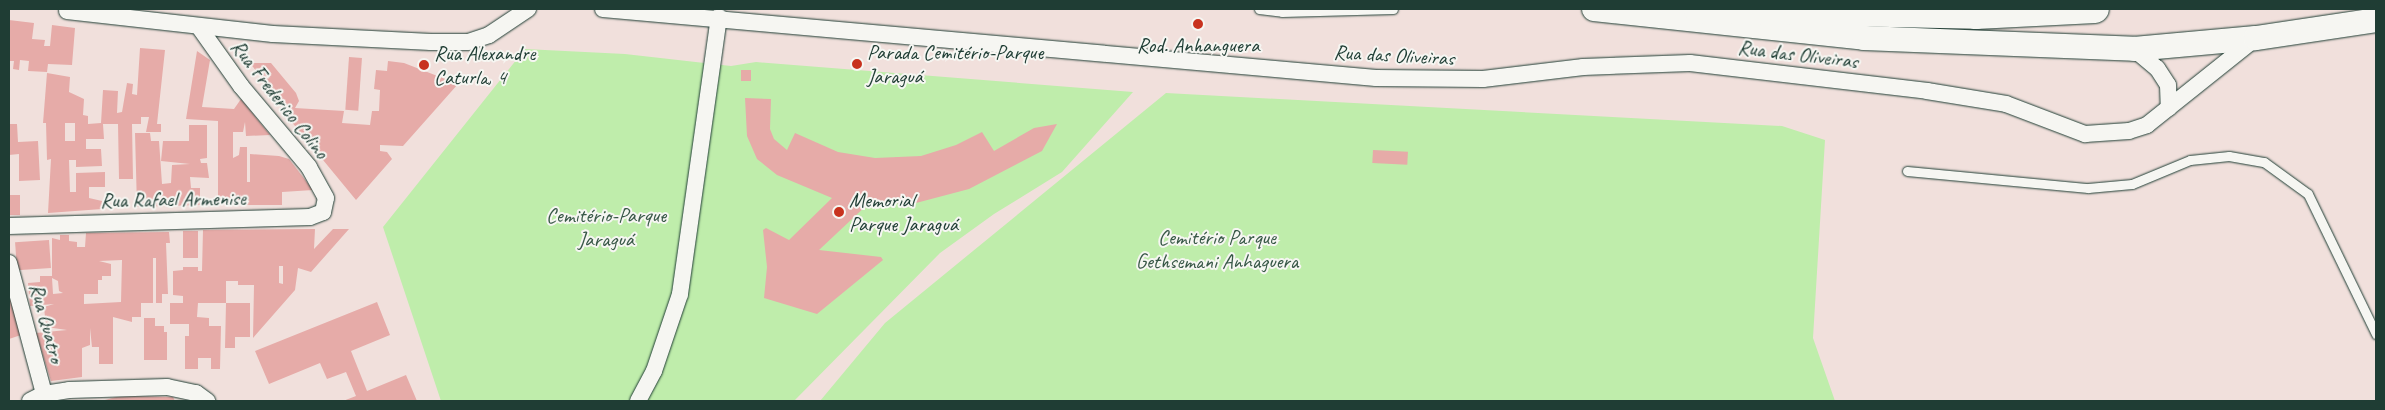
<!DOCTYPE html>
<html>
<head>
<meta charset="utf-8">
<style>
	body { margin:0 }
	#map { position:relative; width:2385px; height:410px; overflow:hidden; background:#f1e0dc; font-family:Caveat,sans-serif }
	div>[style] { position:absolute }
	.green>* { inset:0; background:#bfedab }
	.building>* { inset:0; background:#e6aba8; transform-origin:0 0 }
	.roads { filter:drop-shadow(0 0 1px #1f3d34) drop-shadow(0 0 1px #1f3d34) }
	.lane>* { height:9px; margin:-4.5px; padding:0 4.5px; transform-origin:4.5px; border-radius:4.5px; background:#f6f6f2 }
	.street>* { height:16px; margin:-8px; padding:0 8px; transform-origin:8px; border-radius:8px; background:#f6f6f2 }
	.secondary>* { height:24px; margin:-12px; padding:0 12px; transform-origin:12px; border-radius:12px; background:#f6f6f2 }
	.highway>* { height:28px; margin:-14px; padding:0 14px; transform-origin:14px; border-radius:14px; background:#f6f6f2 }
	.dots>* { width:14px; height:14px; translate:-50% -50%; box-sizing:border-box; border:2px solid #f6f6f2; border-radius:50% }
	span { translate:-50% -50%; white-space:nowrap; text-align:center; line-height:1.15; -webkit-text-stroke:4px #f6f6f2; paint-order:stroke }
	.poi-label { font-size:21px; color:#1f3d34 }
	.left { translate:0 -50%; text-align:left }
	.street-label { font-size:21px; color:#1f3d34 }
	.park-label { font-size:21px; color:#375746 }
	.frame { position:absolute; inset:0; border:10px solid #1f3d34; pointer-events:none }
</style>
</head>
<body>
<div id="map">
	<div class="green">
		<i style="clip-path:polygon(525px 49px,625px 54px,731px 66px,756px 62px,1133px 92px,1062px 172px,994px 214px,940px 253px,794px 401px,441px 401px,383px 227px)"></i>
		<i style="clip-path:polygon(1166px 93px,1782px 126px,1825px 140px,1813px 338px,1835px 401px,820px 401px,885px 323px)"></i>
	</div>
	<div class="building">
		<i style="clip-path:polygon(9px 20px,34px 23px,32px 39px,45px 40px,44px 46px,50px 46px,52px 25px,75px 28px,72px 65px,48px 64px,47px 72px,28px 71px,29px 61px,20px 60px,19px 70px,13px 69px,14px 61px,9px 61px)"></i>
		<i style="clip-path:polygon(evenodd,140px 48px,165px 50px,157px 124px,161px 124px,161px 132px,146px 132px,149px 117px,141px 117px,141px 124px,132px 124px,133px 179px,119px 179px,118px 124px,103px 124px,104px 139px,86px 139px,86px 149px,101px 149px,102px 166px,76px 167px,76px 160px,69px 160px,70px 192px,76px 192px,76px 173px,105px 172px,105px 187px,89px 187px,89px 198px,102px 201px,102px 209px,48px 213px,51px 159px,47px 160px,46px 123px,43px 123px,47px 73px,70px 77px,69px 92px,84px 99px,83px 115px,88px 116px,88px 124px,101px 123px,103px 90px,118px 91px,117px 113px,122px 112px,127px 83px,133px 84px,132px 94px,137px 95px,140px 48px,65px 123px,75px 123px,75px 141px,65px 141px,65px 123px)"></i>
		<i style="clip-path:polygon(197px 51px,210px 60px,202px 107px,234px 109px,241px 99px,270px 135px,246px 136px,245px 122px,243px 132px,233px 132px,233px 158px,239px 155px,240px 147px,247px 147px,247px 182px,250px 182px,250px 154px,279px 156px,289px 159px,313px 190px,282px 192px,282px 205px,218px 205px,218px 121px,186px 119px)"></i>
		<i style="left:349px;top:57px;width:13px;height:53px;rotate:4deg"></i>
		<i style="clip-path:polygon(388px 61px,404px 63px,458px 84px,403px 146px,380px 145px,380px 151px,387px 152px,392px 159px,356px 200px,281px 109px,284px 107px,250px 63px,271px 63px,296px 93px,299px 101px,295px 108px,344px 111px,342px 123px,370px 125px,372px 111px,379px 111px,380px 90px,374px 89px,376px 70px,387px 71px)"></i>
		<i style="left:741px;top:70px;width:10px;height:11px"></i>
		<i style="clip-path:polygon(745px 98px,771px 99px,770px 129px,774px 139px,787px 150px,795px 133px,838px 152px,875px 158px,921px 156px,956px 145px,982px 132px,994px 151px,1034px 128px,1057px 124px,1042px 151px,969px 189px,916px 203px,868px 204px,819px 250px,881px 257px,883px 260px,817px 314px,764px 298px,767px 267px,763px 230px,766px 228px,789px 240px,832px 198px,777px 175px,757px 159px,747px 136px)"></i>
		<i style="clip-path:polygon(9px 124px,17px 124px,18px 142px,38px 141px,40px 180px,19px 181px,19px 154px,9px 155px)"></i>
		<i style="clip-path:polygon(189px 125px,207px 125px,207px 158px,200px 159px,201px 163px,207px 163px,209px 178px,190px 177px,191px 188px,200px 188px,200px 205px,137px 207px,135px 133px,150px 133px,151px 141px,159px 141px,162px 184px,171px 183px,172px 165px,190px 164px,161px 161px,163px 141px,189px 141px)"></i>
		<i style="left:1373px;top:150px;width:35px;height:13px;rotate:3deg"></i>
		<i style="left:9px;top:195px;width:11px;height:20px"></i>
		<i style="clip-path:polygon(evenodd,315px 229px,314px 249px,333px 229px,349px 229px,311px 272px,298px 268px,295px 290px,253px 338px,254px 285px,238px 285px,238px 281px,226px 281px,226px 303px,250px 303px,250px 337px,235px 337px,235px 348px,225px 348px,226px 303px,198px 303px,197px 317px,209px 318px,209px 326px,221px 326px,220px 369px,211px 369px,211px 358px,198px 358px,198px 369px,185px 369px,185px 336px,189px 336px,189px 324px,170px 324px,170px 303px,183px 303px,183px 296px,173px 295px,173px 271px,183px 270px,183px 267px,198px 267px,198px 271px,202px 271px,203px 230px,315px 229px,279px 266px,283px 266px,283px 284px,279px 283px,279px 266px)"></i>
		<i style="left:183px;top:231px;width:15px;height:27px"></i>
		<i style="clip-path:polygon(evenodd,169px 232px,170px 243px,166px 243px,168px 294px,162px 294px,162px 303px,156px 303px,156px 258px,153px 258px,153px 303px,141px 303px,141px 317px,132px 317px,132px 322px,113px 317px,113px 364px,99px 364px,99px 347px,92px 347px,90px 328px,90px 345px,82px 348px,82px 377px,51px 381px,36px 333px,67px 330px,46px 327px,44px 307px,54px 304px,30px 306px,28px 283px,40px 282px,40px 276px,52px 276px,52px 238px,60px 240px,60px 235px,69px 235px,69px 241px,77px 242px,77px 247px,85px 247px,86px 233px,169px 232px,122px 260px,121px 302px,84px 304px,84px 294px,98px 294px,98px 280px,102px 280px,102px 276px,111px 276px,111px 264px,99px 261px,122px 260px,169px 232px,52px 278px,58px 281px,59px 291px,63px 293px,53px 294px,52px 278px)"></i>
		<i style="left:49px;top:240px;width:28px;height:34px;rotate:86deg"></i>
		<i style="clip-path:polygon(15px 293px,24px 334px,9px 339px,9px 295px)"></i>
		<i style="clip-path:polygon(377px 302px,390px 335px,351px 351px,367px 391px,406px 375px,417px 401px,343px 401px,356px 396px,346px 372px,327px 379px,320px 363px,269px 384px,255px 351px)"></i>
		<i style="clip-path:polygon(144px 318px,155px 318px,155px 326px,164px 326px,164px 332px,167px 332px,167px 360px,144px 360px)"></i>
		<i style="clip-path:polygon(120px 396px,173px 397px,175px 401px,101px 401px)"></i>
	</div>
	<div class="roads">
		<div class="lane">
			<i style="left:1259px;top:9px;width:23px;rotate:7deg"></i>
			<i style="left:1282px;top:12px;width:111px;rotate:-1.5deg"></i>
			<i style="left:1907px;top:171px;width:182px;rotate:5.4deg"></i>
			<i style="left:2088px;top:188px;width:44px;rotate:-5.2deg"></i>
			<i style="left:2132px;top:184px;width:63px;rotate:-22.5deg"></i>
			<i style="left:2190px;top:160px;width:39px;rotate:-6deg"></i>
			<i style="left:2229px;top:156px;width:36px;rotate:10deg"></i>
			<i style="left:2264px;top:162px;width:54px;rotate:36deg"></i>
			<i style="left:2308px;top:194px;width:156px;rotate:64.1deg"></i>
		</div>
		<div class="street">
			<i style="left:603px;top:9px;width:776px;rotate:5.1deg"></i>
			<i style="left:1376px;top:78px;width:107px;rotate:0.5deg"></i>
			<i style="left:1483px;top:79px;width:101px;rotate:-6.8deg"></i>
			<i style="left:1583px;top:67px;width:107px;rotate:-2.1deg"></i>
			<i style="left:1690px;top:63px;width:239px;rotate:6.7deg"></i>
			<i style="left:1927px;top:91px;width:80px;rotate:9.3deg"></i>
			<i style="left:2006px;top:104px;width:85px;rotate:20.8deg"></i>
			<i style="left:2085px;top:134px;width:44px;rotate:-3.9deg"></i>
			<i style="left:2129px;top:131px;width:19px;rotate:-18deg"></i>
			<i style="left:2147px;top:125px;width:139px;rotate:-38.6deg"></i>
			<i style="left:67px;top:11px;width:207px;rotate:6.4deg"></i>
			<i style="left:273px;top:34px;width:158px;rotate:2.9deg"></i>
			<i style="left:431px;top:42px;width:37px"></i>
			<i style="left:468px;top:42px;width:22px;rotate:-18deg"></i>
			<i style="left:489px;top:35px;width:47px;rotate:-33.7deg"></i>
			<i style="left:2134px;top:49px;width:30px;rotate:40deg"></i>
			<i style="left:2157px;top:68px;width:20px;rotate:57deg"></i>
			<i style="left:2168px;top:85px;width:23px;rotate:88deg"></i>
			<i style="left:9px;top:226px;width:301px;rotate:-1.7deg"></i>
			<i style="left:310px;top:217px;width:14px;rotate:-21deg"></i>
			<i style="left:323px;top:212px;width:14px;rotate:-78deg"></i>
			<i style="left:326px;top:198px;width:35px;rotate:-119deg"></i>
			<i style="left:309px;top:167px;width:106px;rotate:-130deg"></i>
			<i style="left:241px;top:86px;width:72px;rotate:-125.4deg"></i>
			<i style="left:9px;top:263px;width:136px;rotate:75deg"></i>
			<i style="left:30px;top:401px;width:16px;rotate:-27deg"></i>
			<i style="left:44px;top:394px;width:25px;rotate:-9deg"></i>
			<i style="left:69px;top:390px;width:98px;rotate:-1.8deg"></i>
			<i style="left:167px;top:387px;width:30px;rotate:12deg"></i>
			<i style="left:196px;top:393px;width:14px;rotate:36deg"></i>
			<i style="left:638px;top:401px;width:34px;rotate:-62deg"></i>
			<i style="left:654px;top:371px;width:81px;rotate:-71.3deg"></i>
			<i style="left:680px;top:294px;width:280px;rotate:-82deg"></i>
		</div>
		<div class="secondary">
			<i style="left:1594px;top:9px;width:272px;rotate:6.1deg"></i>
			<i style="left:1864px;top:38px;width:270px;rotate:2.3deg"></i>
			<i style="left:2134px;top:49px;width:122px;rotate:-5.2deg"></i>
			<i style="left:2256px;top:38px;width:121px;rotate:-8.5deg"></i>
		</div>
		<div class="highway">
			<i style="left:1698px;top:9px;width:278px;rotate:1.2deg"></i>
			<i style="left:1976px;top:15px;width:119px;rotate:-2.9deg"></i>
		</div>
	</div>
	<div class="dots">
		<i style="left:1198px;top:24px;background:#c8321e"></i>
		<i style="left:857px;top:64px;background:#c8321e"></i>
		<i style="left:424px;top:65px;background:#c8321e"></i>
		<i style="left:839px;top:212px;background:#c8321e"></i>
	</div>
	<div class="poi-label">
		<span style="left:1198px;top:45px">Rod. Anhanguera</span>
		<span class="left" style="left:867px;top:64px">Parada Cemitério-Parque<br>Jaraguá</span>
		<span class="left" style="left:434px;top:65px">Rua Alexandre<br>Caturla, 4</span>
		<span class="left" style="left:849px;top:212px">Memorial<br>Parque Jaraguá</span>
	</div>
	<div class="street-label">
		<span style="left:1798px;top:54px;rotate:7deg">Rua das Oliveiras</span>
		<span style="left:1394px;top:55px;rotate:3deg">Rua das Oliveiras</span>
		<span style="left:280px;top:99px;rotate:52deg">Rua Frederico Colino</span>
		<span style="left:173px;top:199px;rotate:-1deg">Rua Rafael Armenise</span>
		<span style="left:47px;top:323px;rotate:75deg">Rua Quatro</span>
	</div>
	<div class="park-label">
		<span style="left:606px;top:227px">Cemitério-Parque<br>Jaraguá</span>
		<span style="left:1217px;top:249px">Cemitério Parque<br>Gethsemani Anhaguera</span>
	</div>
	<div class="frame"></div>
</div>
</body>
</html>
